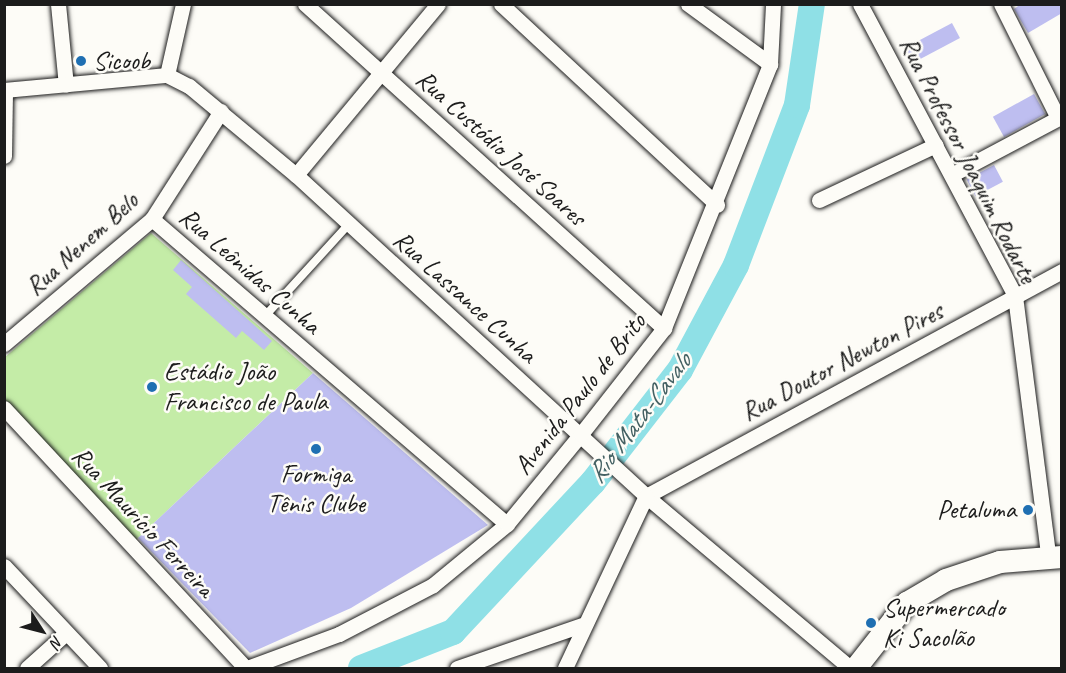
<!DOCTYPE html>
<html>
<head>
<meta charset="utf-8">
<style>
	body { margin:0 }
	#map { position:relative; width:1066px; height:673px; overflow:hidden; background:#fdfcf7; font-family:Caveat,sans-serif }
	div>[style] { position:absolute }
	.green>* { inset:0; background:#c4eca7 }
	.river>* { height:26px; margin:-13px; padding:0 13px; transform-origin:13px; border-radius:13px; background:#8fe0e6 }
	.building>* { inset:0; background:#bebef0; transform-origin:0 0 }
	.roads { filter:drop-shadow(0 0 2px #1c1c1c) drop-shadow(0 0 2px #1c1c1c) }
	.service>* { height:8px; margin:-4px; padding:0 4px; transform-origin:4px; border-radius:4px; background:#fdfcf7 }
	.minor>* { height:15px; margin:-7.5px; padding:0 7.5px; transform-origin:7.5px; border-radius:7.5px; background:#fdfcf7 }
	.secondary>* { height:22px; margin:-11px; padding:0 11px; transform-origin:11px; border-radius:11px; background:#fdfcf7 }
	.dots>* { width:16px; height:16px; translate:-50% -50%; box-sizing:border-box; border:3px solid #fdfcf7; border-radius:50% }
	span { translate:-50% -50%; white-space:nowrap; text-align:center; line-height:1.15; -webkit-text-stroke:5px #fdfcf7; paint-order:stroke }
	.poi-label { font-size:26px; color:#1c1c1c }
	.left { translate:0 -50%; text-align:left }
	.right { translate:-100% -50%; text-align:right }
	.street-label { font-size:26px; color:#1c1c1c }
	.water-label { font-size:27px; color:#446163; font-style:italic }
	.frame { position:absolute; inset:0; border:6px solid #1c1c1c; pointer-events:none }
	.north { position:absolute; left:12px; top:601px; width:60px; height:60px; -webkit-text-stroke:4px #fdfcf7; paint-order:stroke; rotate:126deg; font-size:16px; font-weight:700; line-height:24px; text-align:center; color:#1c1c1c }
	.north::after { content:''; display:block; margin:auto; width:21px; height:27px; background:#1c1c1c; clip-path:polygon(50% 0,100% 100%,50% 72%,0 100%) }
</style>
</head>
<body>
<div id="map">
	<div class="green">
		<i style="clip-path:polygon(151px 233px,313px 373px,136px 540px,5px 400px,5px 357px)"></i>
	</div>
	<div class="river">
		<i style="left:361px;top:668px;width:99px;rotate:-21.4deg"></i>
		<i style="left:453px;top:632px;width:205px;rotate:-47deg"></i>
		<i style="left:593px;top:482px;width:142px;rotate:-52.2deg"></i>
		<i style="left:680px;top:370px;width:119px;rotate:-61.9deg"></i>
		<i style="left:736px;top:265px;width:171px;rotate:-69.1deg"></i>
		<i style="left:797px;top:105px;width:102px;rotate:-81.6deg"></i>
	</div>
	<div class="building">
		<i style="clip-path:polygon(1021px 4px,1062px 4px,1062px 13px,1028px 33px,1014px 9px)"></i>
		<i style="left:952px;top:23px;width:17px;height:54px;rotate:62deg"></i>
		<i style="left:1034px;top:94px;width:23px;height:47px;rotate:61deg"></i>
		<i style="left:994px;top:165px;width:19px;height:31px;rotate:62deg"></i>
		<i style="clip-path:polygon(181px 260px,272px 341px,264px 350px,242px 331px,236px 338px,186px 294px,192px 287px,173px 270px)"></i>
		<i style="clip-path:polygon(313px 373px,488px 525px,351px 608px,250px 653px,138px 538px)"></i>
	</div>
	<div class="roads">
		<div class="service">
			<i style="left:265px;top:316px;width:123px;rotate:-47.6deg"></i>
		</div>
		<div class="minor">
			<i style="left:58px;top:4px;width:81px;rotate:84.4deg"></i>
			<i style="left:305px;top:4px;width:484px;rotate:42.1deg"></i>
			<i style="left:501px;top:4px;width:295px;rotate:42.9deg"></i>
			<i style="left:688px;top:4px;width:102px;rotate:36.2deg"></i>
			<i style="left:860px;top:4px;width:331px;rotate:62deg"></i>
			<i style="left:1015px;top:296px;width:261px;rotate:82.7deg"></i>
			<i style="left:1001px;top:4px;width:127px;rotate:63.4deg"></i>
			<i style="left:167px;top:75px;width:73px;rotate:-77.3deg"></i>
			<i style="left:4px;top:90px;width:164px;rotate:-5.3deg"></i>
			<i style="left:167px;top:75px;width:25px;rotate:27deg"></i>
			<i style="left:189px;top:86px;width:139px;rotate:39.8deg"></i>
			<i style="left:296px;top:175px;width:475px;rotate:42.5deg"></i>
			<i style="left:646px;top:496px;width:267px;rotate:40.1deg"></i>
			<i style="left:4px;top:156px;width:66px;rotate:-89.1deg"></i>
			<i style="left:953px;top:174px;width:123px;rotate:-28deg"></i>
			<i style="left:296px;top:175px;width:222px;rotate:-50.3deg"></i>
			<i style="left:819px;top:200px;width:129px;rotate:-25.2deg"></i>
			<i style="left:152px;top:219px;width:468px;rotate:40.7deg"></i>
			<i style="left:4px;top:344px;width:194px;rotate:-40.2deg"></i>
			<i style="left:152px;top:219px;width:128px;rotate:-57.4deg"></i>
			<i style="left:4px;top:408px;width:355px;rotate:47.1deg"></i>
			<i style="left:646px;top:496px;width:473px;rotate:-28.4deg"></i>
			<i style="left:4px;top:566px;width:140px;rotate:46.7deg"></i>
			<i style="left:27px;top:668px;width:52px;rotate:-41.9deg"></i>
			<i style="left:247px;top:668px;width:98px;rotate:-20.3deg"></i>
			<i style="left:339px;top:634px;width:106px;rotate:-27.5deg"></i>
			<i style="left:433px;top:585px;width:96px;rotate:-39.5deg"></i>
			<i style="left:507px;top:524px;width:117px;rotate:-50.6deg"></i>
			<i style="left:581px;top:434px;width:135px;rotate:-51.9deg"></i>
			<i style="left:664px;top:328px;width:284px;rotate:-68.1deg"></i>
			<i style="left:770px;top:64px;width:60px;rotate:-87.1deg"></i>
			<i style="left:457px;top:668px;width:132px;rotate:-19deg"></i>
			<i style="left:565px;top:668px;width:190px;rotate:-64.8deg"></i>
		</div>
		<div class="secondary">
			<i style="left:856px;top:668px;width:83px;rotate:-51.9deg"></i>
			<i style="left:907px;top:603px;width:45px;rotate:-30.5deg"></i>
			<i style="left:946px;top:580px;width:57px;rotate:-18.4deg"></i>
			<i style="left:1000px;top:562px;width:62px;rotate:-4.6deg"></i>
		</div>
	</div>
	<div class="dots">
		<i style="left:81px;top:61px;background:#1f6fb2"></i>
		<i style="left:152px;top:387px;background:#1f6fb2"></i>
		<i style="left:316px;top:449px;background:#1f6fb2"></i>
		<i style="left:1028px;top:510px;background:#1f6fb2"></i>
		<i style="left:871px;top:623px;background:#1f6fb2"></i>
	</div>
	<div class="poi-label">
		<span class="left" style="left:93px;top:61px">Sicoob</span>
		<span class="left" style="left:164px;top:387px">Estádio João<br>Francisco de Paula</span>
		<span style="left:316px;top:489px">Formiga<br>Tênis Clube</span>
		<span class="right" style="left:1016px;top:510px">Petaluma</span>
		<span class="left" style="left:883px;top:623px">Supermercado<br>Ki Sacolão</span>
	</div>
	<div class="street-label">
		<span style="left:501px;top:148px;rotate:42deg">Rua Custódio José Soares</span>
		<span style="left:968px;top:160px;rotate:63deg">Rua Professor Joaquim Rodarte</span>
		<span style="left:82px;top:244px;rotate:-42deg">Rua Nenem Belo</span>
		<span style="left:250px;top:271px;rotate:41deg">Rua Leônidas Cunha</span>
		<span style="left:465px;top:297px;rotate:42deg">Rua Lassance Cunha</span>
		<span style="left:842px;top:362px;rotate:-28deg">Rua Doutor Newton Pires</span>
		<span style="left:580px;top:394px;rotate:-52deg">Avenida Paulo de Brito</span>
		<span style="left:143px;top:522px;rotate:47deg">Rua Maurício Ferreira</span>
	</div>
	<div class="water-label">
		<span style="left:639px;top:418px;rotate:-53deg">Rio Mata-Cavalo</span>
	</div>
	<div class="frame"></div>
	<div class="north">N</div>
</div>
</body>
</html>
